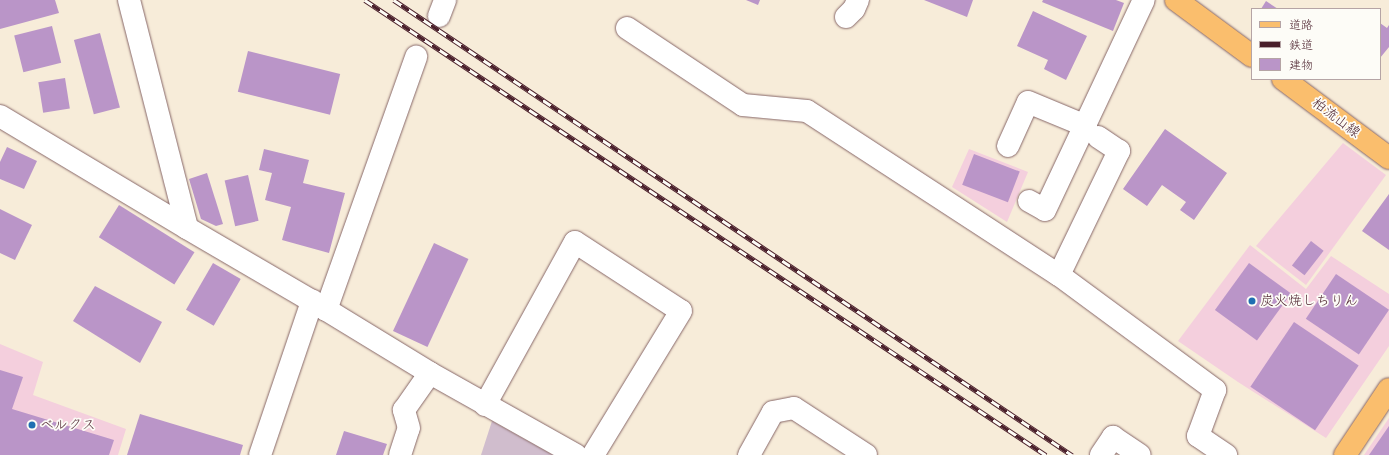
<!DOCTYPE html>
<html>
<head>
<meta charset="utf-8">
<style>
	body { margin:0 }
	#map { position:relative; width:1389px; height:455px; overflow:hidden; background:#f7ecd9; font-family:"Balsamiq Sans","Klee One",sans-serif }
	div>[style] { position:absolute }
	.built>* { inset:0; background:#f4cfdd }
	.industrial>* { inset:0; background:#d0bdcd }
	.building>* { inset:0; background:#ba95c8; transform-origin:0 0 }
	.roads { filter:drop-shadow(0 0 1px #876768) drop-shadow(0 0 1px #876768) }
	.minor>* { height:22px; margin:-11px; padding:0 11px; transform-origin:11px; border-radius:11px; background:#fff }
	.major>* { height:22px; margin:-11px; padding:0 11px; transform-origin:11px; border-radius:11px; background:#fabe6d }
	.rail>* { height:4.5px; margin-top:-2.25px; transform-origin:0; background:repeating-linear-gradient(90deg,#fdfcf7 0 9px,#4a1f2b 0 18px); box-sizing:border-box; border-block:1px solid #4a1f2b }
	.dots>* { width:11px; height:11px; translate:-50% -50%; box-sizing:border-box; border:2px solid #fdfcf7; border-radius:50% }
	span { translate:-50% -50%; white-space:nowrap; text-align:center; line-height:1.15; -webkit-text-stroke:3.5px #fdfcf7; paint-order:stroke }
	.street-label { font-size:14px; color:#4a1f2b }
	.poi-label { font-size:14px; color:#4a1f2b }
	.left { translate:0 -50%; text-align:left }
	.legend { position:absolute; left:1251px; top:8px; width:130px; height:72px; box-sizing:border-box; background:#fdfcf7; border:1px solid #b5a4a5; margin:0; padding:5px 7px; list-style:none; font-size:12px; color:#4a1f2b }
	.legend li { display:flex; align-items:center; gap:8px; height:20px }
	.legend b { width:20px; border:1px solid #b5a4a5 }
</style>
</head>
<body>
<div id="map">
	<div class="built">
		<i style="clip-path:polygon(1343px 143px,1386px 175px,1306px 285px,1256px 246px)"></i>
		<i style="clip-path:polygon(969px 149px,1028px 172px,1007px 222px,952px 187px)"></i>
		<i style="clip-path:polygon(1250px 245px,1306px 289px,1331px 256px,1389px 294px,1389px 346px,1326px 438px,1238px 382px,1178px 341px)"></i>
		<i style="clip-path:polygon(0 344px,43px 362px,33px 395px,126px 429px,118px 455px,0 455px)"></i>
		<i style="clip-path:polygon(1389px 418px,1389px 455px,1364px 455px)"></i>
	</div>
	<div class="industrial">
		<i style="clip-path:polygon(492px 421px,553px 455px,481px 455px)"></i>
	</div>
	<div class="building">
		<i style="clip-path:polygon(0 0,55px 0,59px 13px,0 29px)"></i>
		<i style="clip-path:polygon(746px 0,760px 0,758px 5px)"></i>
		<i style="clip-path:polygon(924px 0,973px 0,967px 17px)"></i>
		<i style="clip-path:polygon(1043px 0,1116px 0,1124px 3px,1113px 31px,1042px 2px)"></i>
		<i style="clip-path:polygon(1266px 1px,1278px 9px,1261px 9px)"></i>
		<i style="clip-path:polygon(1033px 11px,1087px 36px,1066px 80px,1044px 69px,1048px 60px,1017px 46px)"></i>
		<i style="clip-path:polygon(1380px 23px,1387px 28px,1389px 25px,1389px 47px,1380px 58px)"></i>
		<i style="left:52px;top:26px;width:38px;height:39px;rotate:76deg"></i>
		<i style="left:100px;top:33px;width:77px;height:27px;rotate:75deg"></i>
		<i style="left:248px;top:51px;width:95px;height:42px;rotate:14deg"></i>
		<i style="left:65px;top:78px;width:31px;height:27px;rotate:81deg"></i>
		<i style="clip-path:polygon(1165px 129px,1227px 173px,1194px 220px,1180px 210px,1186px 202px,1162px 185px,1147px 206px,1123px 189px)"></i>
		<i style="clip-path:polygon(7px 147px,37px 161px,24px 189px,0 179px,0 162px)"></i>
		<i style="clip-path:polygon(264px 149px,309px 160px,303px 183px,345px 193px,329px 253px,282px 240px,291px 207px,265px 200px,272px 173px,259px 170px)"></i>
		<i style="left:974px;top:154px;width:49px;height:33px;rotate:21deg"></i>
		<i style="clip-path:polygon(207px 173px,223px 224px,216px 226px,201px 219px,189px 179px)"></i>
		<i style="left:248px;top:175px;width:47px;height:24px;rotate:77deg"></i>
		<i style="clip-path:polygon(1389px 194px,1389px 250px,1362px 231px)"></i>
		<i style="left:119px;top:205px;width:89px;height:38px;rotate:32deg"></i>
		<i style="clip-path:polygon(0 209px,32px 225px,15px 260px,0 253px)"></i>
		<i style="left:1311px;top:241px;width:16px;height:31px;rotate:38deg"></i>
		<i style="left:434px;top:243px;width:38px;height:97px;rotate:25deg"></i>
		<i style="left:213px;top:263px;width:32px;height:54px;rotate:30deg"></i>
		<i style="left:1249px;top:263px;width:52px;height:58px;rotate:36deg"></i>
		<i style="left:1336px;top:274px;width:64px;height:54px;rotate:34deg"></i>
		<i style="clip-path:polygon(95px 286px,162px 322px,140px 363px,73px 321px)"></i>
		<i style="left:1294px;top:322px;width:78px;height:78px;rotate:34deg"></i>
		<i style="clip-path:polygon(0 370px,23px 377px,12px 409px,114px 440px,109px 455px,0 455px)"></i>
		<i style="clip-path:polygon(140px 414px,243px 445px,240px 455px,127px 455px)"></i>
		<i style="clip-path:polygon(1389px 426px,1389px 455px,1369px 455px)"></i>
		<i style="clip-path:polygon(344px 431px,387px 444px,383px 455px,336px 455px)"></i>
	</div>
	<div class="roads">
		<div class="minor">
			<i style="left:129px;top:0;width:235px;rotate:75.7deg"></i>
			<i style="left:439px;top:16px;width:17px;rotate:-69deg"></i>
			<i style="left:846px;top:17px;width:11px;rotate:-45deg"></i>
			<i style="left:854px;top:9px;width:10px;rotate:-66deg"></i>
			<i style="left:627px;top:28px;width:139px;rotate:33.6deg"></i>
			<i style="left:743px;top:105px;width:64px;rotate:5.4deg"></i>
			<i style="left:807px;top:111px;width:301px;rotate:33.1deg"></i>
			<i style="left:1059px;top:275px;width:194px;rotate:36.4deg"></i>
			<i style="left:1215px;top:390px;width:49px;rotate:110.3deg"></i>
			<i style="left:1198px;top:436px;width:34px;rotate:34deg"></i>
			<i style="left:0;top:116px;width:218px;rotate:30.9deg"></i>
			<i style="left:187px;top:228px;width:145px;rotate:30.3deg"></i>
			<i style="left:312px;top:301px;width:138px;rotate:31.4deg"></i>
			<i style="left:430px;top:373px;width:167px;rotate:29.3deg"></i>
			<i style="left:1008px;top:146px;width:48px;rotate:-65.6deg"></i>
			<i style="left:1028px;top:102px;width:63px;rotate:22.5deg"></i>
			<i style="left:1029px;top:201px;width:18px;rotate:29deg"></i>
			<i style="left:1045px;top:210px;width:232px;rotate:-64.8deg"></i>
			<i style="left:1059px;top:275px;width:138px;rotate:-64.2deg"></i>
			<i style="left:1119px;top:151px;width:25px;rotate:-146deg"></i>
			<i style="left:326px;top:310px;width:269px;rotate:-70.4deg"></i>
			<i style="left:485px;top:405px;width:186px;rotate:-61.1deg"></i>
			<i style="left:575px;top:242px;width:126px;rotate:33.1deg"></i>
			<i style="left:681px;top:311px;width:169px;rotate:121.4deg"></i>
			<i style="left:260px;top:455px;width:163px;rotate:-71.3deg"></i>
			<i style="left:400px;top:455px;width:28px;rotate:-72deg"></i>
			<i style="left:409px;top:428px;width:19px;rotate:-106deg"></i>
			<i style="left:404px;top:410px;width:45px;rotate:-54.9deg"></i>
			<i style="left:749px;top:455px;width:49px;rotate:-60.8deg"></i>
			<i style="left:773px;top:412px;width:21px;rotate:-11deg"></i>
			<i style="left:794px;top:408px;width:86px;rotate:33.1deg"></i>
			<i style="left:1101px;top:455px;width:22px;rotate:-56deg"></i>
			<i style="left:1113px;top:437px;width:32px;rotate:34deg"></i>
		</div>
		<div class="major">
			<i style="left:1176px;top:0;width:94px;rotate:36.4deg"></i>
			<i style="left:1283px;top:79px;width:132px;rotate:36.7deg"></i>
			<i style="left:1345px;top:455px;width:79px;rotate:-56.3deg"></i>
		</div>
	</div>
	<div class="rail">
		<i style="left:365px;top:0;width:819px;rotate:33.75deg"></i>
		<i style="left:394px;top:0;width:817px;rotate:33.87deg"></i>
	</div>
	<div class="dots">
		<i style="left:1252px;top:301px;background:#1f6fb2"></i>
		<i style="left:32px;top:425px;background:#1f6fb2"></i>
	</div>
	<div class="street-label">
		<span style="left:1336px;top:118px;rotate:37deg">柏流山線</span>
	</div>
	<div class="poi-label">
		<span class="left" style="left:1260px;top:301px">炭火焼しちりん</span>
		<span class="left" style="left:40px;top:425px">ベルクス</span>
	</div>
	<ul class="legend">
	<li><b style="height:5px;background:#fabe6d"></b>道路</li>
	<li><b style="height:5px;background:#4a1f2b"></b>鉄道</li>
	<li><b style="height:11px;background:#ba95c8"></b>建物</li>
	</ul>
</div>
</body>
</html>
